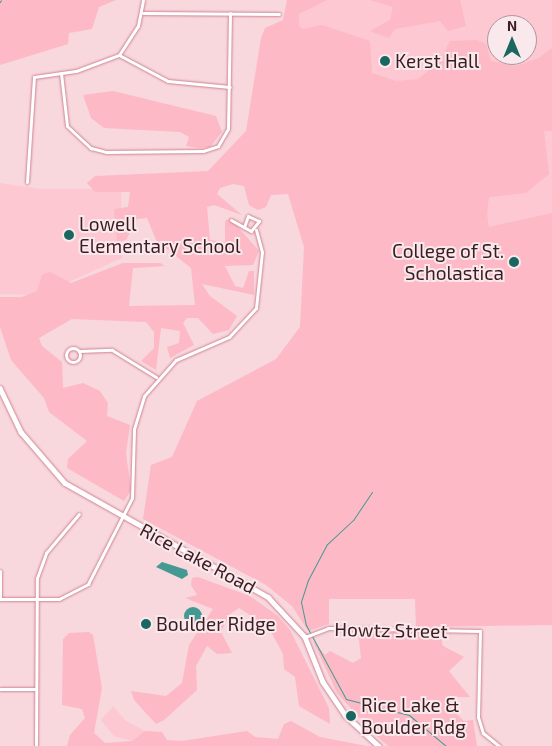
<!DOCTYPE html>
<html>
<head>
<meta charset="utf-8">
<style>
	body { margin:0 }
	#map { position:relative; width:552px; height:746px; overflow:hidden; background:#f8d7dd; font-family:"Exo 2",sans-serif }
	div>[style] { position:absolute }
	.built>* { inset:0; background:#fdc8d1 }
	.green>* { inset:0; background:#fdb9c5 }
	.water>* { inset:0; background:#449a92 }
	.round { border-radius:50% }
	.stream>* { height:1px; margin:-0.5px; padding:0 0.5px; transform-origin:0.5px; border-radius:0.5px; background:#449a92 }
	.roads { filter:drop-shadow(0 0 1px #cf8493) drop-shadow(0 0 1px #cf8493) }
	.street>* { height:3px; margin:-1.5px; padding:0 1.5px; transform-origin:1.5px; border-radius:1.5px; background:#fff }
	.street>.ring { margin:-1.5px; padding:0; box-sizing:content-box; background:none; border:3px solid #fff; border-radius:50% }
	.secondary>* { height:4.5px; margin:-2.25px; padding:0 2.25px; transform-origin:2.25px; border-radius:2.25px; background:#fff }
	.dots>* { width:14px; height:14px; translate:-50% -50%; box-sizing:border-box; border:2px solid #fae9ec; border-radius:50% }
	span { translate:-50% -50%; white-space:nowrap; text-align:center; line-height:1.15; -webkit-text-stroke:4px #fae9ec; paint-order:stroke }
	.poi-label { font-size:19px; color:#3a1d23 }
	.left { translate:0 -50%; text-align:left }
	.right { translate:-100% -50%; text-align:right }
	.street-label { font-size:19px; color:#3a1d23 }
	.north { position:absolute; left:487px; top:15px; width:50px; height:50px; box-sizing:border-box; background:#fae9ec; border:1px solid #ad979c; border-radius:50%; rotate:0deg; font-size:14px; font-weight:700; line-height:20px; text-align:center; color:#3a1d23 }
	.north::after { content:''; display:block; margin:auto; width:18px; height:22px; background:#1a6660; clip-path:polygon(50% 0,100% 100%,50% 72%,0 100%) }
</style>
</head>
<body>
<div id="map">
	<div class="built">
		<i style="clip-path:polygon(evenodd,288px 0,552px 0,552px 402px,476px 402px,443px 73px,287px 122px,288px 0,497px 25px,527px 25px,527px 55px,497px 55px,497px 25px)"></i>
		<i style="clip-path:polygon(0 183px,40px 189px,121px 189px,122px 258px,40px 295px,0 294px)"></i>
		<i style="clip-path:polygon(113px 706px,126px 721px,145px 731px,132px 741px,114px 736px,101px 720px)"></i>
	</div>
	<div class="green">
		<i style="clip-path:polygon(0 0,116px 0,99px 7px,92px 29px,69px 33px,68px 44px,0 65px)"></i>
		<i style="clip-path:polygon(287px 0,327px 0,299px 14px,299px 26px,303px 29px,322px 25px,370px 41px,372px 73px,396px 81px,418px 79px,440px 61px,450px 41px,477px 40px,486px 44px,491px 61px,516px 66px,539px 58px,552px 48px,552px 131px,544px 131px,549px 174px,526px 193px,489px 197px,487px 214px,489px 227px,552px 213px,552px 625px,416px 627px,415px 599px,329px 599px,329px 624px,308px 631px,292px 606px,266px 585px,143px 519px,151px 465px,172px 457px,197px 401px,276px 359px,300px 327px,304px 247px,288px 194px,271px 195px,266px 207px,258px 210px,249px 205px,244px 186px,233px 184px,220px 188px,217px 194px,242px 215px,214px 205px,207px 207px,210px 240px,225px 242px,225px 221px,230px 218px,259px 251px,253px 265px,225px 266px,235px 286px,243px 288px,249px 271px,254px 271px,254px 295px,202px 284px,210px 296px,237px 316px,229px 330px,213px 334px,198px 318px,187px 318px,183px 323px,194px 345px,170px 358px,167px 347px,179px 343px,180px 331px,161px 328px,156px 370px,141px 361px,154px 348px,154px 332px,146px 322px,72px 319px,39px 338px,42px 346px,62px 362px,63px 388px,83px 383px,100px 391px,108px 403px,107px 416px,130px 425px,126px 453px,131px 490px,124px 501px,67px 468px,68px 459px,87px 441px,49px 412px,44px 398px,11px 360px,0 327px,0 297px,22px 297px,37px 291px,42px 275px,50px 272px,71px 283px,123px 263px,160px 263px,165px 266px,133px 268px,129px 306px,195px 305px,191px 268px,156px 240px,147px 218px,137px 219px,126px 240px,117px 242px,114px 209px,128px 207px,130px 192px,95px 192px,87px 183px,95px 176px,208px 171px,246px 131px,261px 38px,265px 28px,283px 20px)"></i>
		<i style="clip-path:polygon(370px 0,460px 0,466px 26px,448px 31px,440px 21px,395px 29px,389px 38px,370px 31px,390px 20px,393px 7px)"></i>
		<i style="clip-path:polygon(113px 91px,216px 116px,222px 132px,210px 147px,199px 148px,186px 146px,189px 137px,180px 132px,104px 128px,91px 118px,83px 95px)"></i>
		<i style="clip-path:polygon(198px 577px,250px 596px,278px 616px,290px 630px,329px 708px,330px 724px,299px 706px,295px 677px,284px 669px,283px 654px,269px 628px,239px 608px,230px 614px,221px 632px,232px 653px,217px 654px,207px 646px,196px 666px,197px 690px,164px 720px,156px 724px,134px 700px,131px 691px,166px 696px,182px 683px,189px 645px,213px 609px,185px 598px,197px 595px,191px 585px,192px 578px)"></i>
		<i style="clip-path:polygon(89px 632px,93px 635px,102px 688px,94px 733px,105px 743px,132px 741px,145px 731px,162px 732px,167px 740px,182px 741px,247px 731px,255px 737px,278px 739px,284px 724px,291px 721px,320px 737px,367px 746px,67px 746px,70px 735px,85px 718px,82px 709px,62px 705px,63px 639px,69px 633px)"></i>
		<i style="clip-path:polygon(358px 632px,440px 633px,443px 646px,464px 657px,449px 671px,470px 697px,456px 697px,449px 706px,464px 721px,473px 720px,477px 746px,388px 746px,371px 731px,337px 693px,312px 639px,325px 655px,330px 651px,353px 663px,361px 658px)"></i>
	</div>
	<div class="water">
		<i style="clip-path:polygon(162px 562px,187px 570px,188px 575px,182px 579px,156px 567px)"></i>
		<i class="round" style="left:184px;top:607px;width:18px;height:18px"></i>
	</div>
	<div class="stream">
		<i style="left:0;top:2px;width:2px;rotate:-63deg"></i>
		<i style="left:372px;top:492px;width:34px;rotate:124deg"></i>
		<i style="left:353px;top:520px;width:35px;rotate:137deg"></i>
		<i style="left:327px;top:544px;width:41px;rotate:117.8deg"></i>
		<i style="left:308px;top:580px;width:23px;rotate:108deg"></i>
		<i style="left:301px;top:602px;width:24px;rotate:78deg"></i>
		<i style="left:306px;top:625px;width:84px;rotate:61.6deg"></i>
		<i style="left:346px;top:699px;width:65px;rotate:14.3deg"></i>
		<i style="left:409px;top:715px;width:48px;rotate:40deg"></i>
	</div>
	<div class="roads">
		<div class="street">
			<i style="left:143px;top:13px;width:136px;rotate:0.4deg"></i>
			<i style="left:119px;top:55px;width:55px;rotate:28deg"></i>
			<i style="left:168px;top:81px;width:62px;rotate:5.5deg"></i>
			<i style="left:61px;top:73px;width:53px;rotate:83.5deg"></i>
			<i style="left:67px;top:126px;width:33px;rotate:43deg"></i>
			<i style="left:91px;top:148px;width:16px;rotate:15deg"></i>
			<i style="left:106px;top:152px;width:97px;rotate:-0.6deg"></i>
			<i style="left:203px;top:151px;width:16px;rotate:-18deg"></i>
			<i style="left:218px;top:146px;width:20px;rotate:-60deg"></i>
			<i style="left:228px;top:129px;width:116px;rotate:-89deg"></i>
			<i style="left:27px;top:182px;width:105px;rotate:-86.2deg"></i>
			<i style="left:34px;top:77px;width:42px;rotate:-8.1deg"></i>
			<i style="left:76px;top:71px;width:46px;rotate:-20.4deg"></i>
			<i style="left:119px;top:55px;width:35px;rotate:-57deg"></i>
			<i style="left:138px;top:26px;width:26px;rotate:-79deg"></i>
			<i style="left:231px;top:220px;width:23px;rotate:29deg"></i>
			<i style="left:251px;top:231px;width:13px;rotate:-51deg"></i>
			<i style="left:259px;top:221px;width:12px;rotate:-156deg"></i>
			<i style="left:248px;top:216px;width:12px;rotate:110deg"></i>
			<i class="ring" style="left:66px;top:348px;width:11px;height:11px"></i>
			<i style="left:79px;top:351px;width:33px;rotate:-2deg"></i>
			<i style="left:112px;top:350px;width:52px;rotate:31.5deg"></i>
			<i style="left:0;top:571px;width:28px;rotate:90deg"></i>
			<i style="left:0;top:599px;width:59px"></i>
			<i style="left:59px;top:599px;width:33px;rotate:-27deg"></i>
			<i style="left:88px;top:584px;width:97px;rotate:-62.9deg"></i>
			<i style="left:132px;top:498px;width:69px;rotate:-88.3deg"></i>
			<i style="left:134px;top:429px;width:34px;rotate:-73deg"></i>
			<i style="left:144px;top:396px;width:48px;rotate:-48.4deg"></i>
			<i style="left:176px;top:360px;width:58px;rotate:-23.5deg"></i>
			<i style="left:229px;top:337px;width:40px;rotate:-47deg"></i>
			<i style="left:256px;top:308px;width:56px;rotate:-83.9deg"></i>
			<i style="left:262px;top:252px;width:23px;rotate:-105deg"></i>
			<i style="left:305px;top:637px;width:25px;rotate:-21deg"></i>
			<i style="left:328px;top:628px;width:152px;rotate:1.1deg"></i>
			<i style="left:480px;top:631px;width:86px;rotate:91.3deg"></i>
			<i style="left:478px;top:717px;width:17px;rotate:73deg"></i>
			<i style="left:483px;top:733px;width:21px;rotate:39deg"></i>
			<i style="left:0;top:689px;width:36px"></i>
			<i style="left:36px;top:746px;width:168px;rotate:-89.7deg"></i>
			<i style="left:37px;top:578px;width:27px;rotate:-70deg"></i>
			<i style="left:46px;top:553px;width:51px;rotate:-49.8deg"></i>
		</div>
		<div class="secondary">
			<i style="left:0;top:388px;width:49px;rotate:64.5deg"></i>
			<i style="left:21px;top:432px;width:67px;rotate:49.2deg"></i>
			<i style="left:65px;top:483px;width:233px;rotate:29.3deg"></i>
			<i style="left:268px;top:597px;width:54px;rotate:47.2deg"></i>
			<i style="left:305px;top:637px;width:48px;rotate:68.2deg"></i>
			<i style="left:323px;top:682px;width:40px;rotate:56deg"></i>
			<i style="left:345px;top:715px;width:46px;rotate:42.4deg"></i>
		</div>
	</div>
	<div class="dots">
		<i style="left:385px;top:61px;background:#1a6660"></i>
		<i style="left:69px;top:235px;background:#1a6660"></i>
		<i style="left:514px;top:262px;background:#1a6660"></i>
		<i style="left:146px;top:624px;background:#1a6660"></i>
		<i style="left:351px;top:716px;background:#1a6660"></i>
	</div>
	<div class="poi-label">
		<span class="left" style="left:395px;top:61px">Kerst Hall</span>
		<span class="left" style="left:79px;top:235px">Lowell<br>Elementary School</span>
		<span class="right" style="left:504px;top:262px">College of St.<br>Scholastica</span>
		<span class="left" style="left:156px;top:624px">Boulder Ridge</span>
		<span class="left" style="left:361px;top:716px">Rice Lake &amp;<br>Boulder Rdg</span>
	</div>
	<div class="street-label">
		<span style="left:198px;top:558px;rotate:28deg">Rice Lake Road</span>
		<span style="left:391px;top:630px;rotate:1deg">Howtz Street</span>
	</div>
	<div class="north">N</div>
</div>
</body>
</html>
